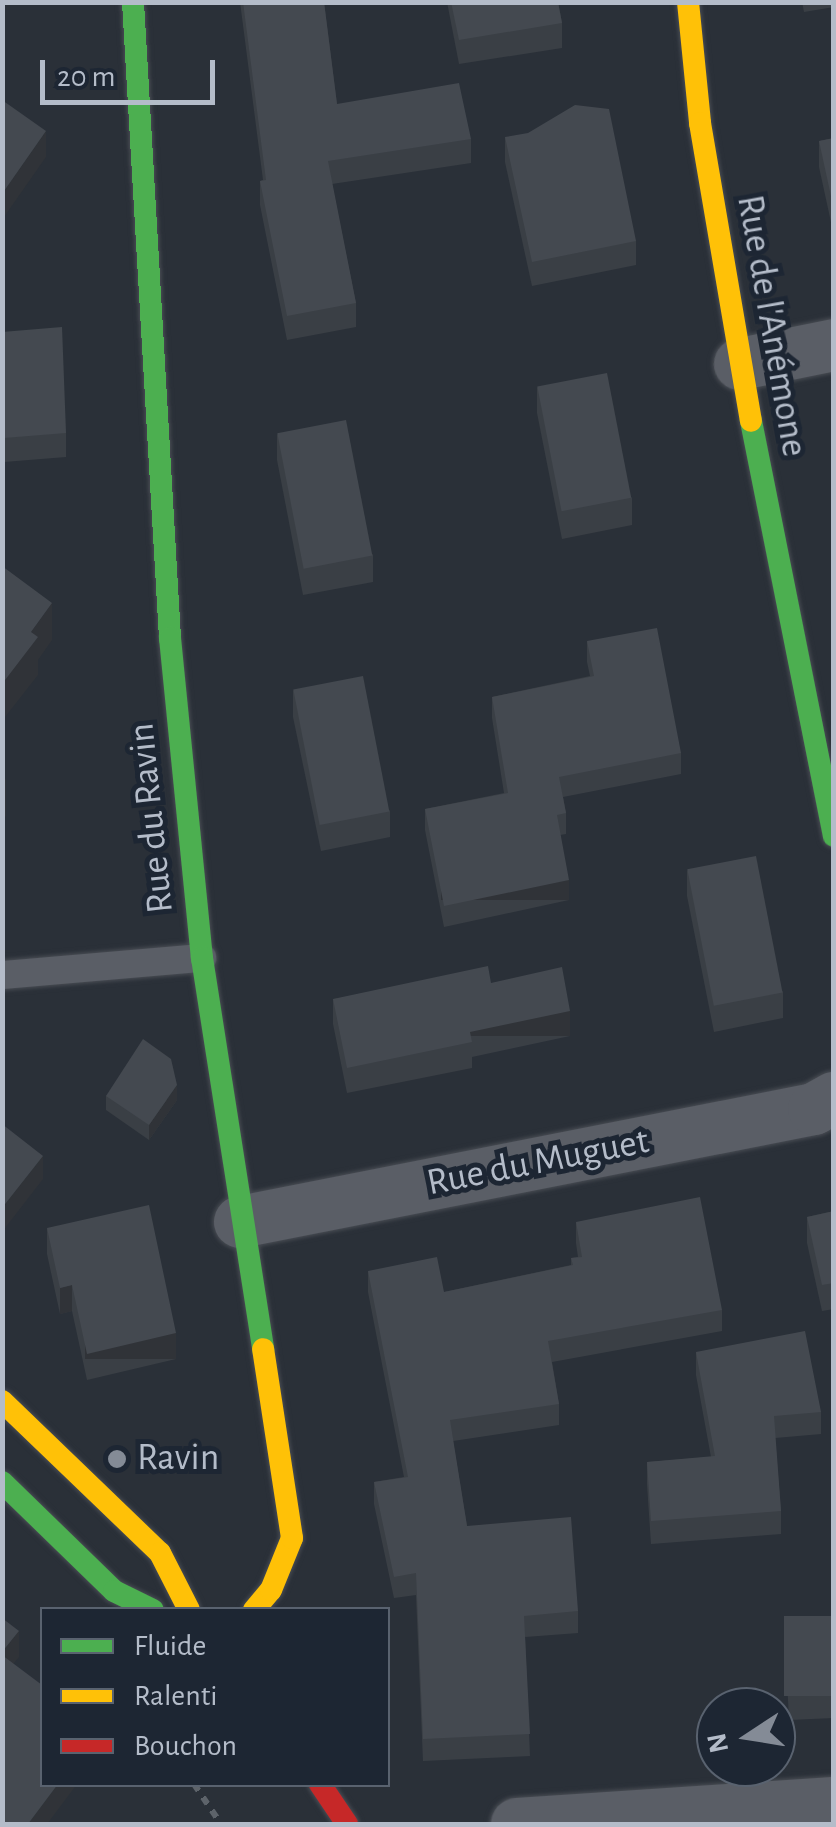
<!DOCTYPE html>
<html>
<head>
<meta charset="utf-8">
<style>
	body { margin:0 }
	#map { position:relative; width:836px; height:1827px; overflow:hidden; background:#2a3038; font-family:"Alegreya Sans",sans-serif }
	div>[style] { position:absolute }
	.path>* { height:6px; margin-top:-3px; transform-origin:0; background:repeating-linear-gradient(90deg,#5d636a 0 8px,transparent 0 16px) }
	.roads { filter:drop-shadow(0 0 2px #484c53) drop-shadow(0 0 2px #484c53) }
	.lane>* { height:28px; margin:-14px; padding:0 14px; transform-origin:14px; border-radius:14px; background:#5a5e66 }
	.street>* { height:52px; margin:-26px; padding:0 26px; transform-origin:26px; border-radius:26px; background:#5a5e66 }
	.fast>* { height:22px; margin:-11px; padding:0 11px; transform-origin:11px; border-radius:11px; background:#4caf50 }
	.slow>* { height:22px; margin:-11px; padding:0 11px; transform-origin:11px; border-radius:11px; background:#ffc107 }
	.jam>* { height:22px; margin:-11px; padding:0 11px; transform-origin:11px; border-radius:11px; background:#c62828 }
	.wall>* { inset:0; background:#3a3f45 }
	.shaded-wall>* { inset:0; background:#303338; transform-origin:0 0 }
	.building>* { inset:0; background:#444950; transform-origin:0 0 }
	.dots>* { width:28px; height:28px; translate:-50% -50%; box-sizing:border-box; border:5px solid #1d2633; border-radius:50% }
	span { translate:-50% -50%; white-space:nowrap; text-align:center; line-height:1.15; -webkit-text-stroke:10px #1d2633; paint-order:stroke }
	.street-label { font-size:38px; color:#b4bcc9 }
	.poi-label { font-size:38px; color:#b4bcc9 }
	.left { translate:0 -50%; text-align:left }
	.frame { position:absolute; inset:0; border:5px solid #b4bcc9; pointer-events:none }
	.legend { position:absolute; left:40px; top:1607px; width:350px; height:180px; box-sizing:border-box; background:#1d2633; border:2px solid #59626f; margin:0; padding:12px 18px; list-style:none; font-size:30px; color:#b4bcc9 }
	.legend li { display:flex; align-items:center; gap:20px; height:50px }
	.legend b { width:50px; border:2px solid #59626f }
	.north { position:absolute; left:696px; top:1687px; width:100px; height:100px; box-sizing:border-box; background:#1d2633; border:2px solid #59626f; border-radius:50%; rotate:258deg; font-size:28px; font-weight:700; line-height:40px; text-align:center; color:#b4bcc9 }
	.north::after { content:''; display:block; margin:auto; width:35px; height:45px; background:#848b96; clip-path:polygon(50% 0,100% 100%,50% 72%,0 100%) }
	.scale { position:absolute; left:40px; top:60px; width:175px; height:45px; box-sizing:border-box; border:5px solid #b4bcc9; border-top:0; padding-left:12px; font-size:30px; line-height:35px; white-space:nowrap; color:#b4bcc9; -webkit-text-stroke:8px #1d2633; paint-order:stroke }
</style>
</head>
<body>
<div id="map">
	<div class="path">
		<i style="left:194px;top:1784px;width:48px;rotate:56deg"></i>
	</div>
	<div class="roads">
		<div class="lane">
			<i style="left:2px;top:975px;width:201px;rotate:-4.9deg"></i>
		</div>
		<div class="street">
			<i style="left:740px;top:364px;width:96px;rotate:-11.4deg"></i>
			<i style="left:240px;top:1222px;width:585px;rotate:-11.14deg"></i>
			<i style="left:814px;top:1109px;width:23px;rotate:-29deg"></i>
			<i style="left:517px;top:1824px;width:318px;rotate:-3.8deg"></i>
		</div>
		<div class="fast">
			<i style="left:133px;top:2px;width:637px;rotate:86.67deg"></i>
			<i style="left:170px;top:638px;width:322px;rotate:84.3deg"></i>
			<i style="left:202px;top:958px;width:396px;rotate:81.1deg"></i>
			<i style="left:751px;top:421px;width:423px;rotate:78.7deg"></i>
			<i style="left:2px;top:1482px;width:156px;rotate:44.2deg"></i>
			<i style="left:114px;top:1591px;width:43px;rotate:26deg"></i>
		</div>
		<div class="slow">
			<i style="left:688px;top:2px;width:122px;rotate:84.3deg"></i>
			<i style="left:700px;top:123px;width:302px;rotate:80.3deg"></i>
			<i style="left:2px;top:1401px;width:219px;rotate:43.9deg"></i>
			<i style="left:160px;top:1553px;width:64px;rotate:63deg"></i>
			<i style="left:254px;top:1610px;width:26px;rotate:-50deg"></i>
			<i style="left:271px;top:1590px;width:56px;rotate:-68deg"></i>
			<i style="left:292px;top:1538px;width:191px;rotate:-98.7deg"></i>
		</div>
		<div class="jam">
			<i style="left:320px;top:1784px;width:48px;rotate:56deg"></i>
		</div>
	</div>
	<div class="wall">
		<i style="clip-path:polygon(240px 2px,324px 2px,337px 104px,471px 139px,471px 163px,332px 184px,356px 303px,356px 327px,287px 340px,260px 205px,260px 181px,263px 180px)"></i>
		<i style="clip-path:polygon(447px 2px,558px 2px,562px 23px,562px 48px,459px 64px)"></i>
		<i style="clip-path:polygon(802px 2px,834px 2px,834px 7px,804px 12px)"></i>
		<i style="clip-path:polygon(505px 137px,636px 241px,636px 265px,532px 286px,505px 162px)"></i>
		<i style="clip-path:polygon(834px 138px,834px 236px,819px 167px,819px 141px)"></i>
		<i style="clip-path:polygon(2px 332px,66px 433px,66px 457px,4px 462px,2px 436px)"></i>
		<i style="clip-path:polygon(537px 387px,632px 498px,632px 525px,562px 539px,537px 413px)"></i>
		<i style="clip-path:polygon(277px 434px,373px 555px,373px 582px,303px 595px,277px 460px)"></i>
		<i style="clip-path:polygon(587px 641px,681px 753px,681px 774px,563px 797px,566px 813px,566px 834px,560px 835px,569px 900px,444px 927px,425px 830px,425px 809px,504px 793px,492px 718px,492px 697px,590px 676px,587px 662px)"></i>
		<i style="clip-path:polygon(293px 690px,390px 811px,390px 837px,321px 851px,293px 717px)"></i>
		<i style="clip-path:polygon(687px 870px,783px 992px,783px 1018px,714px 1032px,687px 896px)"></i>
		<i style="clip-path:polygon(491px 983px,570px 1036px,472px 1057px,472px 1068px,347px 1093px,333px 1024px,333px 999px)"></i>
		<i style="clip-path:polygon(106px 1096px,177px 1100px,149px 1140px,106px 1110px)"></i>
		<i style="clip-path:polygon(834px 1211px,834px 1309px,822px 1311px,807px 1243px,807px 1217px)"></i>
		<i style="clip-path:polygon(576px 1222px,722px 1310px,722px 1331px,552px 1362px,559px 1404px,559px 1425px,453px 1441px,467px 1526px,578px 1611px,578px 1633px,525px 1637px,530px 1756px,423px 1761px,416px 1595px,394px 1598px,374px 1504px,374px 1482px,404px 1477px,368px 1292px,368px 1271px,444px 1292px,571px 1265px,571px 1258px,578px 1257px,576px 1243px)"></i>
		<i style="clip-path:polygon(47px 1228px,176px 1359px,87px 1380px,72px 1311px,60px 1314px,47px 1254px)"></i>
		<i style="clip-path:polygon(696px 1352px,821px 1412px,821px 1434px,775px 1438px,781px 1511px,781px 1534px,651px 1544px,647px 1484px,647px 1462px,711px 1457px,696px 1375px)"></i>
		<i style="clip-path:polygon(833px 1586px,834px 1586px,834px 1718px,789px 1720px,784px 1620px,833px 1616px)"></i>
	</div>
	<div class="shaded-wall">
		<i style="clip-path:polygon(46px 131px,46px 157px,2px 220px,2px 194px)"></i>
		<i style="clip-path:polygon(52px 603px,52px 640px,38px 660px,38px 675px,2px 721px,2px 684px,31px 632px)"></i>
		<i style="clip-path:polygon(6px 778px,6px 816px,2px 820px,2px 783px)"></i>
		<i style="left:569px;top:880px;width:20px;height:128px;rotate:90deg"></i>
		<i style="left:570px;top:1011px;width:25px;height:102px;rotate:90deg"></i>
		<i style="clip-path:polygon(177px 1085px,177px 1100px,149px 1140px,149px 1125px)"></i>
		<i style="clip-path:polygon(43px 1156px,43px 1179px,2px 1232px,2px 1208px)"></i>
		<i style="clip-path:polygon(72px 1285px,72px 1311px,60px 1314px,60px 1288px)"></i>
		<i style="left:176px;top:1333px;width:26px;height:91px;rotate:90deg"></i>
		<i style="clip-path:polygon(19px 1631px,19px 1657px,2px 1678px,2px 1652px)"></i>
		<i style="clip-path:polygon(58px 1784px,77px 1784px,47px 1824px,28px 1824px)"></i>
	</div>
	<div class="building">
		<i style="clip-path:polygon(243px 2px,324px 2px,337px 104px,459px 83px,471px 139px,328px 161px,356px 303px,287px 316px,260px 181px,266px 180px)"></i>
		<i style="clip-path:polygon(451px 2px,558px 2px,562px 23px,459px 40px)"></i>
		<i style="clip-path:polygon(2px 100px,46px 131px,2px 194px)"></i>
		<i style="clip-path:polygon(575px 105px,609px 109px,636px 241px,532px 262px,505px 137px,528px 133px)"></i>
		<i style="clip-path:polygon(834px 138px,834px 210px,819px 141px)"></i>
		<i style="clip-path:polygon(62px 327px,66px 433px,4px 438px,2px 413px,2px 332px)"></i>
		<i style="left:607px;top:373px;width:127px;height:71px;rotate:79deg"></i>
		<i style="left:346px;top:420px;width:138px;height:70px;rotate:79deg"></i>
		<i style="clip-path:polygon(2px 566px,52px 603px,31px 632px,38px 637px,2px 684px)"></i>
		<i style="clip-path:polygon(657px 628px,681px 753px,559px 777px,566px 813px,557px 815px,569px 880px,444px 906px,425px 809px,508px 793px,492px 697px,594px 676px,587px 641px)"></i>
		<i style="left:363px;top:676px;width:138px;height:71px;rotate:79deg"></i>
		<i style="left:756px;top:856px;width:139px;height:70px;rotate:79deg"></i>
		<i style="clip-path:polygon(488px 966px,491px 983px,562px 967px,570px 1011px,470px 1032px,472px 1042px,347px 1068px,333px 999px)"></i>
		<i style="clip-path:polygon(143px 1039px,171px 1059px,177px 1085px,149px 1125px,106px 1096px)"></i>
		<i style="clip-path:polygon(2px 1124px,43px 1156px,2px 1208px)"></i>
		<i style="clip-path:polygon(700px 1197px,722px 1310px,548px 1341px,559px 1404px,450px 1420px,467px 1526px,571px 1517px,578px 1611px,524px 1616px,530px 1734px,423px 1739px,416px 1573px,394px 1577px,374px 1482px,408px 1477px,368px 1271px,437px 1257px,444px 1292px,573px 1265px,571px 1258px,582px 1257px,576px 1222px)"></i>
		<i style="clip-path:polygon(149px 1205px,176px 1333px,87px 1354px,72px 1285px,60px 1288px,47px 1228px)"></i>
		<i style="clip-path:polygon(834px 1211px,834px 1283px,822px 1285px,807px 1217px)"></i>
		<i style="clip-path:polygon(805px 1331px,821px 1412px,774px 1416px,781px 1511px,651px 1521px,647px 1462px,715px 1456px,696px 1352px)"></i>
		<i style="left:834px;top:1616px;width:80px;height:50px;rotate:90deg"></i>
		<i style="clip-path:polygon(2px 1618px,19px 1631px,2px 1652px)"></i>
		<i style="clip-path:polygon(2px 1655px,42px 1685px,42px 1784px,58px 1784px,28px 1824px,2px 1824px)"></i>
	</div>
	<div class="dots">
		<i style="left:117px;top:1459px;background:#848b96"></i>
	</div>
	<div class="street-label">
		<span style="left:771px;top:326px;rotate:80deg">Rue de l'Anémone</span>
		<span style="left:152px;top:818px;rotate:-96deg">Rue du Ravin</span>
		<span style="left:538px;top:1163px;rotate:-11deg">Rue du Muguet</span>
	</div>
	<div class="poi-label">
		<span class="left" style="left:137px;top:1459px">Ravin</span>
	</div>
	<div class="frame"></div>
	<ul class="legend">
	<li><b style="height:12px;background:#4caf50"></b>Fluide</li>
	<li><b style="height:12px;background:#ffc107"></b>Ralenti</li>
	<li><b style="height:12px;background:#c62828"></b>Bouchon</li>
	</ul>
	<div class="north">N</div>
	<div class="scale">20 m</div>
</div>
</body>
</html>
